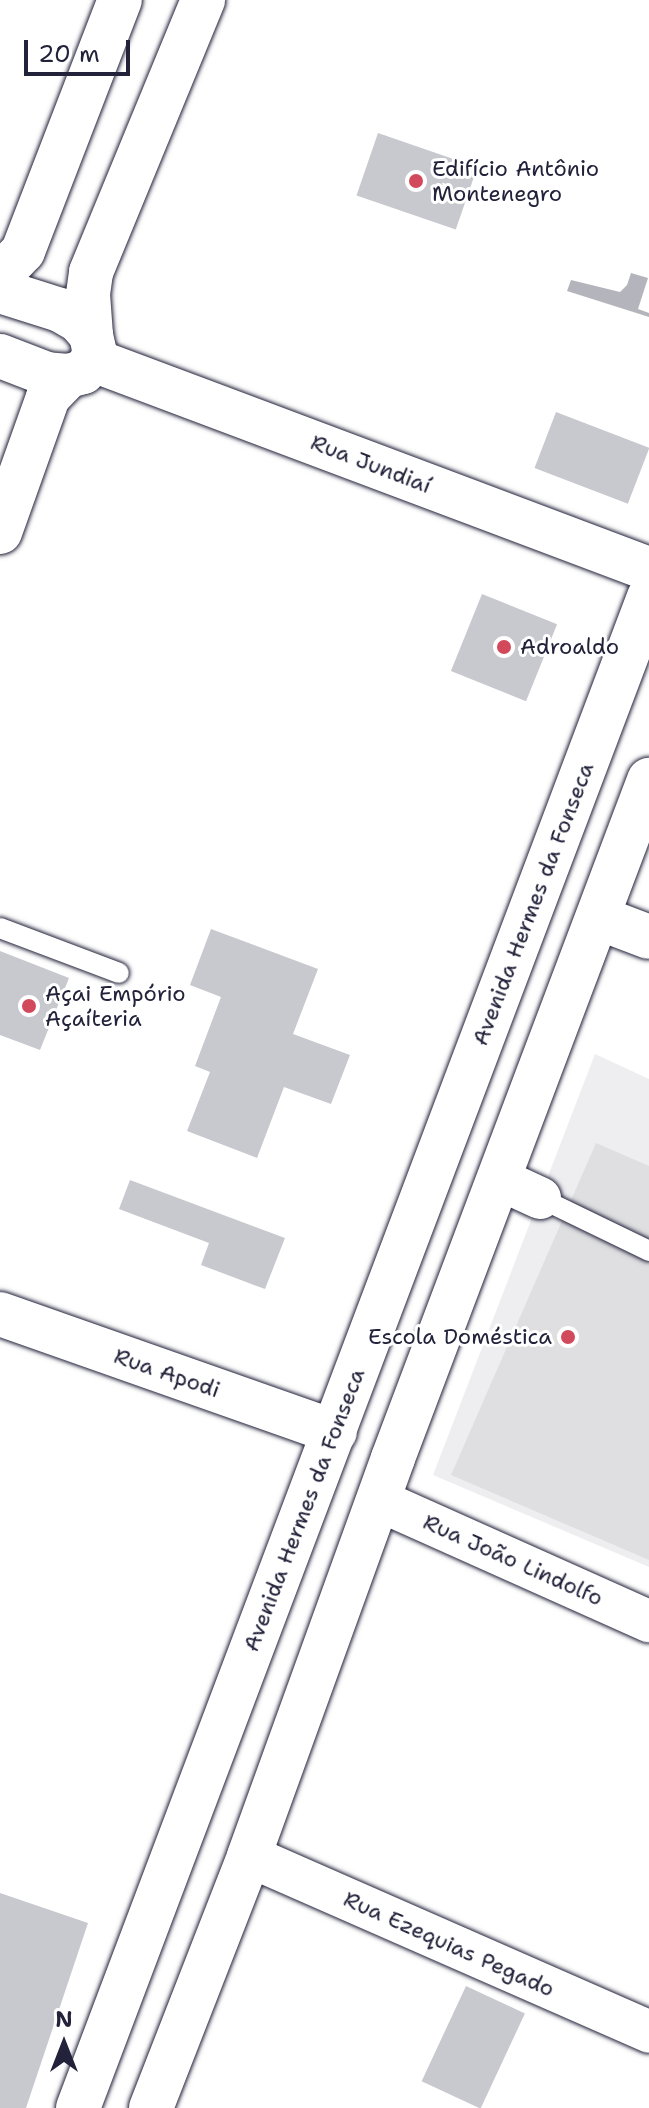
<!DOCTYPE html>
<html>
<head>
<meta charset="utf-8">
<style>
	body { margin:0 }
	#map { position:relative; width:649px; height:2108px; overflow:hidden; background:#fff; font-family:"Shantell Sans",sans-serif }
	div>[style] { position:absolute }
	.built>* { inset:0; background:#eeeef1 }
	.green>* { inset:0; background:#dfdfe2 }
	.water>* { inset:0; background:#b4b4bc }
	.building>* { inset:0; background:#c8c8cf; transform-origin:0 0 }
	.roads { filter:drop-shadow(0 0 2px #22223b) drop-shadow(0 0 2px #22223b) }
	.lane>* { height:20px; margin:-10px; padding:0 10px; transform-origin:10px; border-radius:10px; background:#fff }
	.street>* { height:42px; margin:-21px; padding:0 21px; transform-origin:21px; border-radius:21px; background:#fff }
	.secondary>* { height:44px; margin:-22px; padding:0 22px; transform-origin:22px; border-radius:22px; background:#fff }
	.primary>* { height:44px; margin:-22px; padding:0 22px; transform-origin:22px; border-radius:22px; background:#fff }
	.dots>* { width:22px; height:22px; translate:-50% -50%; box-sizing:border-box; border:4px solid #fff; border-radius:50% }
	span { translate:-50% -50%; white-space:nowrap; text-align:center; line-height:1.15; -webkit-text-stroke:6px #fff; paint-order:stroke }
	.poi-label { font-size:22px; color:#22223b }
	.left { translate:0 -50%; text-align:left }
	.right { translate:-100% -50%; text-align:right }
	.street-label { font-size:22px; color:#22223b }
	.north { position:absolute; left:24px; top:2004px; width:80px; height:80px; -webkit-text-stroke:6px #fff; paint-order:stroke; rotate:0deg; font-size:22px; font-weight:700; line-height:32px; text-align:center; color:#22223b }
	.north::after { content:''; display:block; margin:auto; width:28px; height:36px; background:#22223b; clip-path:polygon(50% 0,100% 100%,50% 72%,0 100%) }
	.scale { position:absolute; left:24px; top:40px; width:106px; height:36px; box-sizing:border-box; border:4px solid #22223b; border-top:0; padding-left:10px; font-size:24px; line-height:28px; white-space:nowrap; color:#22223b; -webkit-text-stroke:6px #fff; paint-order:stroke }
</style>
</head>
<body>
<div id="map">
	<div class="built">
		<i style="clip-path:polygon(595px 1054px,649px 1079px,649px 1567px,433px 1475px)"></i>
	</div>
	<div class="green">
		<i style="clip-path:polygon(596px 1143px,649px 1166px,649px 1560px,451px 1475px)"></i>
	</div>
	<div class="water">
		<i style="clip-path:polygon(631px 273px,648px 278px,638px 309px,649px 313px,649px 317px,567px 291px,571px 280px,620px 292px,627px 285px)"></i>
	</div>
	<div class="building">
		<i style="left:378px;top:133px;width:105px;height:66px;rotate:19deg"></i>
		<i style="left:556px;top:412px;width:100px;height:60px;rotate:21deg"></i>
		<i style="left:482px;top:594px;width:81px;height:83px;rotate:22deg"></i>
		<i style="clip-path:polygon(211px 929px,318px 969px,293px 1034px,350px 1055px,331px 1104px,284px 1087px,257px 1158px,187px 1131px,210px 1072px,195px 1066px,221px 997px,190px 985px)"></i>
		<i style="clip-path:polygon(0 951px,69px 978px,40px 1050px,0 1035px)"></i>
		<i style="clip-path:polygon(130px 1180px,285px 1238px,265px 1289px,201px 1265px,209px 1243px,119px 1209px)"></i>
		<i style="clip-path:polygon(0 1893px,88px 1923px,26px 2108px,0 2108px)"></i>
		<i style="left:466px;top:1986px;width:65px;height:105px;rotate:25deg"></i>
	</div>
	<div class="roads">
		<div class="lane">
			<i style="left:0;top:928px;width:127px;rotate:20.7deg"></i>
			<i style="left:540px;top:1198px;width:121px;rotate:25.9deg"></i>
		</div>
		<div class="street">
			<i style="left:501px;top:1180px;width:43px;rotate:24.8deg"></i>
			<i style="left:378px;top:1500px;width:297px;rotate:24.1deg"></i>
			<i style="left:249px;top:1856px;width:437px;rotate:23.7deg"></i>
		</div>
		<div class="secondary">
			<i style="left:0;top:275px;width:33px;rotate:-46deg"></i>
			<i style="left:23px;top:251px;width:269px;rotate:-68.9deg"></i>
			<i style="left:0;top:291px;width:63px;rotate:17.6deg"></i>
			<i style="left:60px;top:310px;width:22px;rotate:30deg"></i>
			<i style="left:79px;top:321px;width:18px;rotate:49deg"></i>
			<i style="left:91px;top:335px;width:14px;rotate:78deg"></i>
			<i style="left:94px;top:349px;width:11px;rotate:95deg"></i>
			<i style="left:93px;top:360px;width:16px;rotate:130deg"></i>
			<i style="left:83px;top:372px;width:16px;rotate:165deg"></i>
			<i style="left:68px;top:376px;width:21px;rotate:-175deg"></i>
			<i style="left:47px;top:374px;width:50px;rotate:-159deg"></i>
			<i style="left:91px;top:335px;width:41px;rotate:-94.2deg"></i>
			<i style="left:88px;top:294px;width:22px;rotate:-82deg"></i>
			<i style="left:91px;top:272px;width:294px;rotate:-67.6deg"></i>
			<i style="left:93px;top:360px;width:594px;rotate:20.6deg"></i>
			<i style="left:0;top:532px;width:143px;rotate:-70.4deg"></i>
			<i style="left:48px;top:397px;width:29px;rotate:-46deg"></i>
			<i style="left:599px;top:918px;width:53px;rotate:20.8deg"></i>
			<i style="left:0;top:1314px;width:355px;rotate:19.4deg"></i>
		</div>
		<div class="primary">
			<i style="left:78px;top:2108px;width:1615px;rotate:-69.3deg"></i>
			<i style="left:151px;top:2108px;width:270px;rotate:-68.7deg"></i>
			<i style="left:249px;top:1856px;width:423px;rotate:-70.1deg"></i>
			<i style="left:393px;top:1458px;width:725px;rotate:-69.31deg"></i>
		</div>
	</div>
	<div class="dots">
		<i style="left:416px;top:181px;background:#d1495b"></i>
		<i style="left:504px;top:647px;background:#d1495b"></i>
		<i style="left:29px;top:1006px;background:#d1495b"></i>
		<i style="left:568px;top:1337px;background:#d1495b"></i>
	</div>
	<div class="poi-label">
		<span class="left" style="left:432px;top:181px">Edifício Antônio<br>Montenegro</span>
		<span class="left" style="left:520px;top:647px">Adroaldo</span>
		<span class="left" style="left:45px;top:1006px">Açai Empório<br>Açaíteria</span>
		<span class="right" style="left:552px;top:1337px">Escola Doméstica</span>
	</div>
	<div class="street-label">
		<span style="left:371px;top:464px;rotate:21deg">Rua Jundiaí</span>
		<span style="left:533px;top:904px;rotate:-69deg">Avenida Hermes da Fonseca</span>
		<span style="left:167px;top:1373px;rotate:19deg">Rua Apodi</span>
		<span style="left:304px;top:1510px;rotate:-69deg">Avenida Hermes da Fonseca</span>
		<span style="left:513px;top:1560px;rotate:24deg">Rua João Lindolfo</span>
		<span style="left:449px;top:1944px;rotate:24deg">Rua Ezequias Pegado</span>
	</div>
	<div class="north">N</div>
	<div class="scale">20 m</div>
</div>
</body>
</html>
